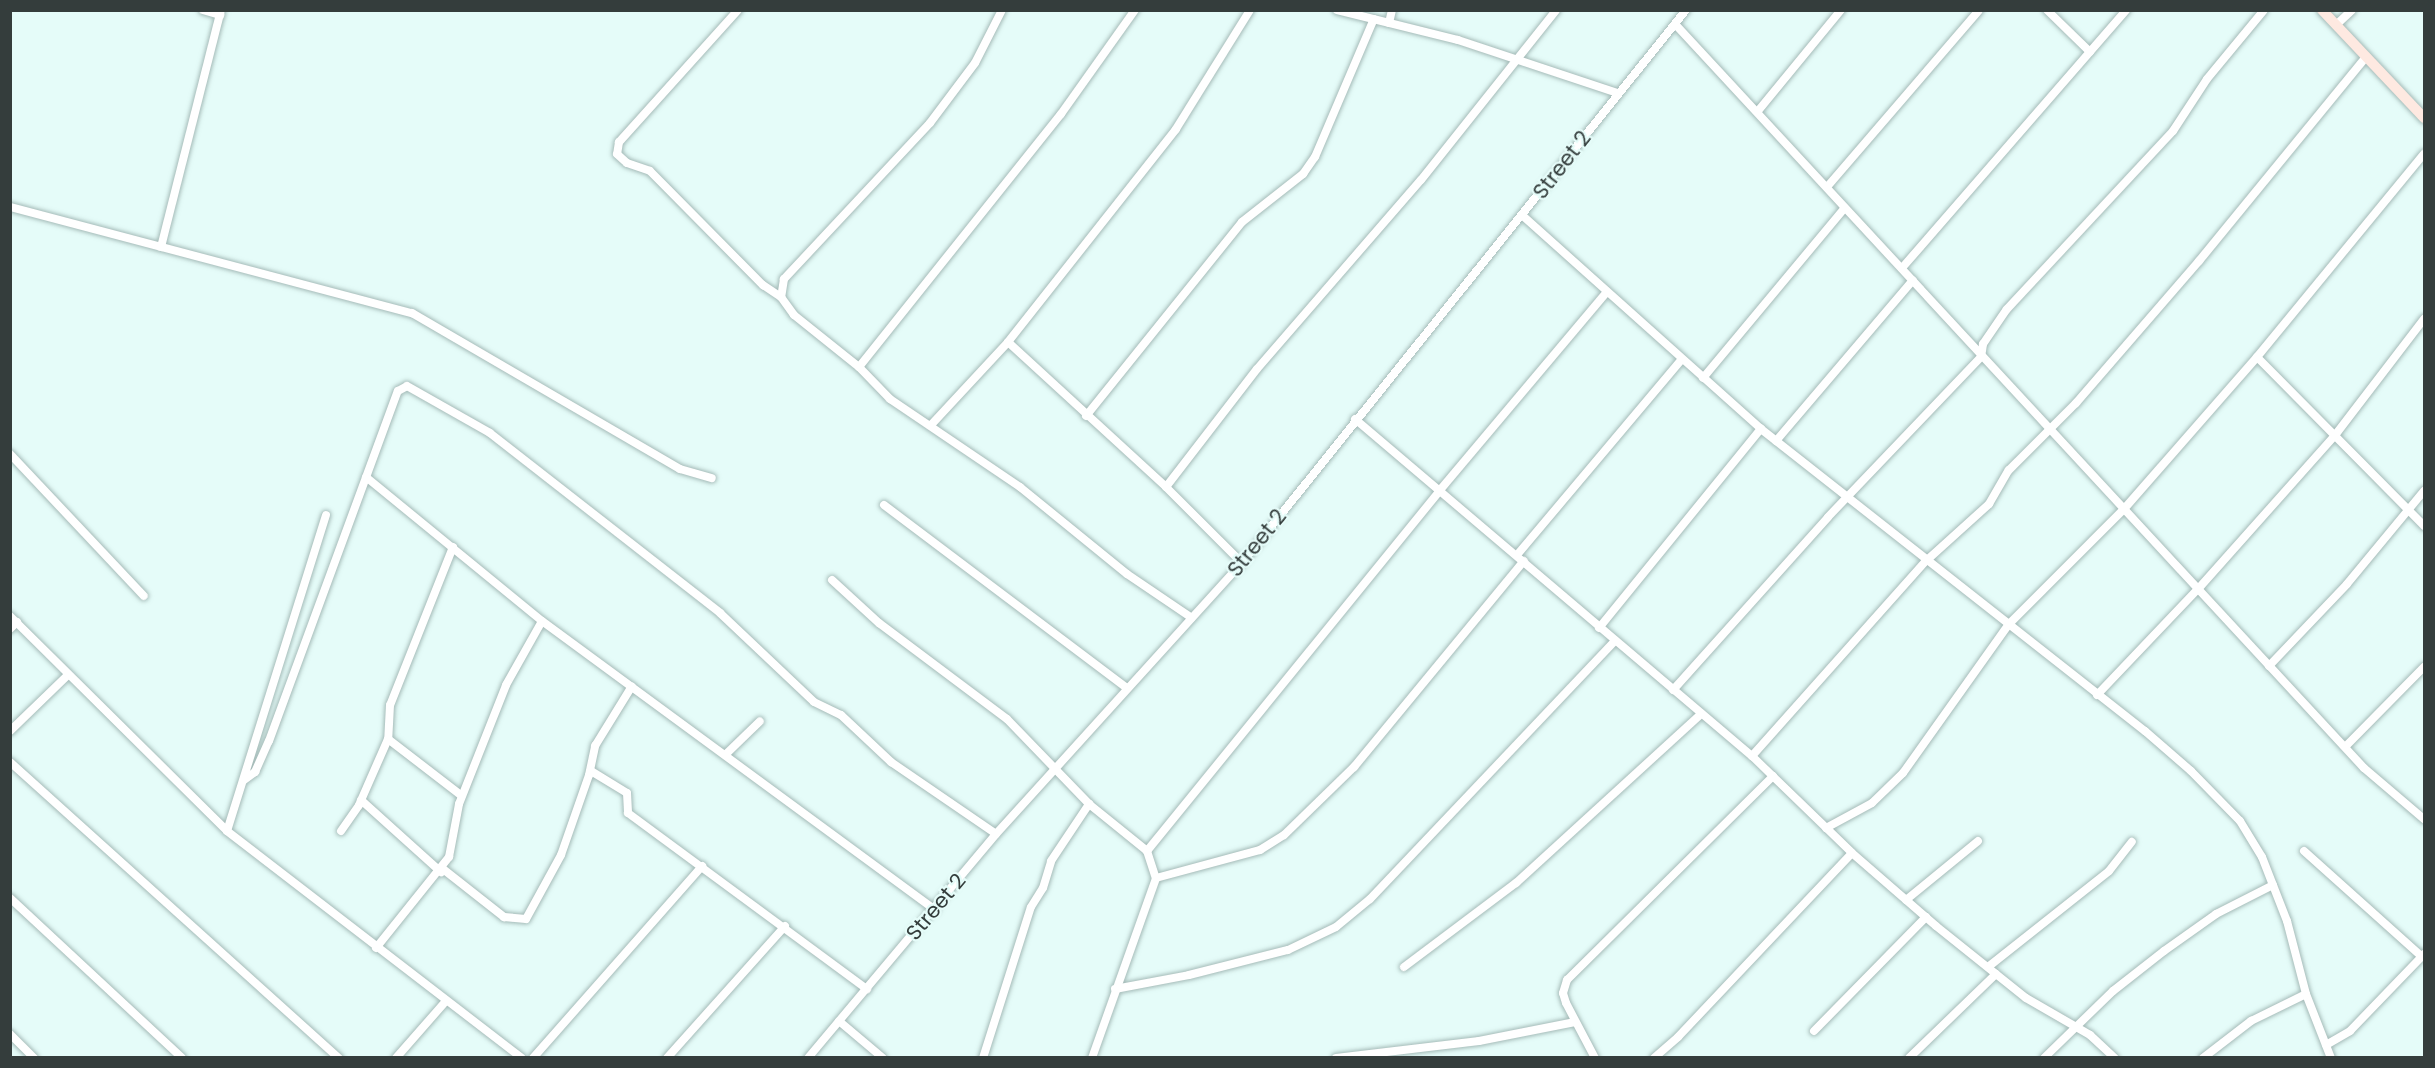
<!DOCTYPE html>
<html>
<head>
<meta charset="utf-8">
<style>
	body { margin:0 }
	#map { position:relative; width:2435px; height:1068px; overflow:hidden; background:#e5fcf9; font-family:Poppins,sans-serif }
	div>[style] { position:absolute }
	.roads { filter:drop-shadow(0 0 2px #a5bbb8) drop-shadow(0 0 2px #a5bbb8) }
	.street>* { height:8px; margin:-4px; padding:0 4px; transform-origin:4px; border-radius:4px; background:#fff }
	.secondary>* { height:10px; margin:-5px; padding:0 5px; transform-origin:5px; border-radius:5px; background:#fee9e1 }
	span { translate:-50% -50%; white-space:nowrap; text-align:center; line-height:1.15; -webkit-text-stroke:4.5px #e5fcf9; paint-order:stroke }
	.street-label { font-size:21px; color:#343d3c }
	.frame { position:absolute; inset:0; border:12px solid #343d3c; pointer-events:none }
</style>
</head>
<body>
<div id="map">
	<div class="roads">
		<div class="street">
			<i style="left:203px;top:10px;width:18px;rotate:16deg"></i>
			<i style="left:738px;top:10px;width:178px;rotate:132deg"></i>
			<i style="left:619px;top:142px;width:12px;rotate:99deg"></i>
			<i style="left:617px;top:154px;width:13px;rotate:42deg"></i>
			<i style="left:627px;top:163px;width:24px;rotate:19deg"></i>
			<i style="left:650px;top:171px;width:161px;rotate:45.3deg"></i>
			<i style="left:763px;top:285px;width:22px;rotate:34deg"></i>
			<i style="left:1002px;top:10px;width:59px;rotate:117deg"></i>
			<i style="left:975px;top:63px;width:75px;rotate:126.9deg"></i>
			<i style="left:930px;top:123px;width:214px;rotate:133.1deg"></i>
			<i style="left:784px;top:279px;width:18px;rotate:99deg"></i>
			<i style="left:781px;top:297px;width:22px;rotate:54deg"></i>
			<i style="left:794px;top:315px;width:83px;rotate:38.7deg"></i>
			<i style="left:859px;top:367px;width:45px;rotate:45.9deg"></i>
			<i style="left:890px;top:399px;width:157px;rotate:34.1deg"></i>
			<i style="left:1020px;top:487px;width:138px;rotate:39.1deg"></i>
			<i style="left:1127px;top:574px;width:78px;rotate:34.1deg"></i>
			<i style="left:1337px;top:10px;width:125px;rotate:13.9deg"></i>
			<i style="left:1458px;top:40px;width:168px;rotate:18.4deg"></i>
			<i style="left:2047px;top:10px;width:60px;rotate:44.3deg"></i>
			<i style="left:1389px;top:23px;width:13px;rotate:-77deg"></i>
			<i style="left:1675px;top:24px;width:1014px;rotate:47.2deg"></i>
			<i style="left:2364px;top:768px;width:79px;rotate:40.4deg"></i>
			<i style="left:2336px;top:25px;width:22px;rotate:-43deg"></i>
			<i style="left:1758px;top:111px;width:131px;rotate:-50.6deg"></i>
			<i style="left:1827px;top:187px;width:233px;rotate:-49.3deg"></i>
			<i style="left:10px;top:207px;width:416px;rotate:14.8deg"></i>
			<i style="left:412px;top:313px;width:310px;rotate:30.2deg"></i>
			<i style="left:680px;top:469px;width:33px;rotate:16deg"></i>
			<i style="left:1523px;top:216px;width:319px;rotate:41.8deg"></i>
			<i style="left:1761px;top:429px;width:489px;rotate:38.2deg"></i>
			<i style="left:2145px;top:731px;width:61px;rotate:41deg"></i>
			<i style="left:2191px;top:771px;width:70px;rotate:45.6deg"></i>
			<i style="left:2240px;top:821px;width:42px;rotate:58.6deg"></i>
			<i style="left:2262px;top:857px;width:69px;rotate:68.7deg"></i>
			<i style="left:2287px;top:921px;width:75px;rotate:75.4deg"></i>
			<i style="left:2306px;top:994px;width:69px;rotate:68.7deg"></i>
			<i style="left:161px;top:247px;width:244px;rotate:-75.8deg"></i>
			<i style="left:1902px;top:268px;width:342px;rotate:-49deg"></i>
			<i style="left:1008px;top:342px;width:214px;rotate:42.5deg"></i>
			<i style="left:1166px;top:487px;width:107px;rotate:45deg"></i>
			<i style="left:2257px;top:357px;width:238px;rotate:45.3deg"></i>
			<i style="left:859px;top:367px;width:324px;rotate:-51.4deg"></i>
			<i style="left:1061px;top:114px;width:128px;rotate:-54.6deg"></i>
			<i style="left:1703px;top:378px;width:219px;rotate:-50.2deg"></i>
			<i style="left:1086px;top:416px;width:249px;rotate:-51.2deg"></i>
			<i style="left:1242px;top:222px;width:78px;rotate:-38.2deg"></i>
			<i style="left:1303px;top:174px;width:21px;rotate:-55deg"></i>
			<i style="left:1315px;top:157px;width:150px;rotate:-66.9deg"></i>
			<i style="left:1355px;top:419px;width:521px;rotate:40.33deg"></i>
			<i style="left:1752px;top:756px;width:139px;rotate:44.1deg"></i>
			<i style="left:1852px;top:853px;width:111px;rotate:41deg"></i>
			<i style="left:1936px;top:926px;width:115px;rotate:38.7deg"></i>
			<i style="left:2026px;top:998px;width:74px;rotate:30deg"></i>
			<i style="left:2090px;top:1035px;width:34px;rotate:43deg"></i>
			<i style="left:931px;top:425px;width:113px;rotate:-47.1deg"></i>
			<i style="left:1008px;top:342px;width:271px;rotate:-51.7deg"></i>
			<i style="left:1176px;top:129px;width:140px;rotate:-58.1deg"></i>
			<i style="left:1776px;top:441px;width:211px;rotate:-49.6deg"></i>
			<i style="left:10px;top:454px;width:195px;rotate:46.7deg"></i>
			<i style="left:366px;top:477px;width:227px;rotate:39.3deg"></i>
			<i style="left:1166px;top:487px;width:149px;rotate:-52.4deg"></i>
			<i style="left:1257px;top:369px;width:250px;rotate:-49.1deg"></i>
			<i style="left:1421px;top:180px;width:217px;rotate:-51.5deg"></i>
			<i style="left:884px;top:505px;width:304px;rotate:37deg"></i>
			<i style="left:453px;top:547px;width:170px;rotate:111.7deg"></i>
			<i style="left:390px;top:705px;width:34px;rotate:93deg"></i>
			<i style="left:388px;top:739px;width:93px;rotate:37.6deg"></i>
			<i style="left:1517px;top:555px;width:255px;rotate:-49.9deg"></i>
			<i style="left:832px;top:580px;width:64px;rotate:42.5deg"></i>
			<i style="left:879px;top:623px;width:160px;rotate:36.9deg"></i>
			<i style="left:1007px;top:719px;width:118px;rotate:46deg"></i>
			<i style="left:1089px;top:804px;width:75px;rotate:39deg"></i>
			<i style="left:1147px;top:851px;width:28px;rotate:72deg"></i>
			<i style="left:10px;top:616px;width:305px;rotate:44.7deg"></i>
			<i style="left:227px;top:831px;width:372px;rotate:37.6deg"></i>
			<i style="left:1599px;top:628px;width:257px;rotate:-50.9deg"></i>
			<i style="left:10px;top:629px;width:10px;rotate:-45deg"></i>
			<i style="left:2269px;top:666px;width:113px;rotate:-46.4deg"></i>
			<i style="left:2347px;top:584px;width:121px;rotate:-50.4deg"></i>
			<i style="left:1673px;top:690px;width:232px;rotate:-48.1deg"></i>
			<i style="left:1828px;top:517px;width:221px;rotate:-46.3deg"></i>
			<i style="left:1981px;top:357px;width:13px;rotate:-81deg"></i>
			<i style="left:1983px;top:344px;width:42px;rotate:-55.6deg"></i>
			<i style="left:2007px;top:309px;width:243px;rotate:-47deg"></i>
			<i style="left:2173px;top:131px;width:62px;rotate:-56.8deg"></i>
			<i style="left:2207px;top:79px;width:89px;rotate:-50.4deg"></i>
			<i style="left:2097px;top:695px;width:148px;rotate:-46.4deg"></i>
			<i style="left:2199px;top:588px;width:206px;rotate:-48.3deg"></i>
			<i style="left:2336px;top:434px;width:145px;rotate:-52.6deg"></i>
			<i style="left:10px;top:731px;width:81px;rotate:-44deg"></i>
			<i style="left:2346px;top:746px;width:111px;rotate:-45.4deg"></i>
			<i style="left:726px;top:754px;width:47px;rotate:-44.1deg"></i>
			<i style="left:1752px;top:756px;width:261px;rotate:-48.3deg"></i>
			<i style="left:1926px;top:561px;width:85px;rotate:-42.1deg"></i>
			<i style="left:1989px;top:504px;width:39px;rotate:-60deg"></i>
			<i style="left:2009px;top:470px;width:95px;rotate:-45deg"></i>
			<i style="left:2076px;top:403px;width:188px;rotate:-49.1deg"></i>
			<i style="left:2199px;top:261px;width:264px;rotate:-50.7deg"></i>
			<i style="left:10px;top:762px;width:443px;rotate:42deg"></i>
			<i style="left:591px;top:771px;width:42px;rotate:31.4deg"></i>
			<i style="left:627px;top:793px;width:20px;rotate:87deg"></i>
			<i style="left:628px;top:813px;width:297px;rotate:36.4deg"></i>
			<i style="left:244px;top:780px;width:14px;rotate:-36deg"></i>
			<i style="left:255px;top:772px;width:34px;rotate:-66deg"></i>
			<i style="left:269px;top:741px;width:373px;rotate:-69.8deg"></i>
			<i style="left:398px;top:391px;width:10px;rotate:-29deg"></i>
			<i style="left:407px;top:386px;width:95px;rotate:29.5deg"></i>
			<i style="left:490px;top:433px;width:292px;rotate:38deg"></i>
			<i style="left:720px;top:613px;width:129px;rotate:43.4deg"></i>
			<i style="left:814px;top:702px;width:30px;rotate:26deg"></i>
			<i style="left:841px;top:715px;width:69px;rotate:43.2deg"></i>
			<i style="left:891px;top:762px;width:127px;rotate:34.4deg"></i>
			<i style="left:361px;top:800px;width:108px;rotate:42deg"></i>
			<i style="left:1826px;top:828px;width:52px;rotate:-28.5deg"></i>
			<i style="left:1872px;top:803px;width:43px;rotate:-44.1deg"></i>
			<i style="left:1903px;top:773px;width:183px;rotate:-54.6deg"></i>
			<i style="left:2009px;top:624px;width:163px;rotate:-45deg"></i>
			<i style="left:2124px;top:509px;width:202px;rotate:-48.8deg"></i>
			<i style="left:2257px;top:357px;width:263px;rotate:-50.6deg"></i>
			<i style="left:227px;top:831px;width:331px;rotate:-72.6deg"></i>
			<i style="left:341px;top:831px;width:32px;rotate:-55deg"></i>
			<i style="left:359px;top:805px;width:72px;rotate:-66.3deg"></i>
			<i style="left:1147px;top:851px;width:465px;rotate:-50.9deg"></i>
			<i style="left:1440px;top:490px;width:259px;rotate:-49.9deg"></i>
			<i style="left:2304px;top:851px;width:157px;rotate:41.9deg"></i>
			<i style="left:443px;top:869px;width:78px;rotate:38.2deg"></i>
			<i style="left:504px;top:917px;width:22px;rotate:5deg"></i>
			<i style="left:526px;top:919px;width:73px;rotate:-61.3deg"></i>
			<i style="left:561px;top:855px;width:85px;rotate:-70.7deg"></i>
			<i style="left:589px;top:775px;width:30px;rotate:-78deg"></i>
			<i style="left:595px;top:746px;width:70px;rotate:-58.3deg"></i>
			<i style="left:10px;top:898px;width:235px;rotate:42.9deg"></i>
			<i style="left:1906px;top:900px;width:93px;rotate:-39.3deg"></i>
			<i style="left:376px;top:948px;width:117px;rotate:-51.3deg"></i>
			<i style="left:449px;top:857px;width:54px;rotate:-79.3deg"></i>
			<i style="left:459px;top:804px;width:128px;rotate:-68.4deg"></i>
			<i style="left:506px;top:685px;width:73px;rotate:-60.6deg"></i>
			<i style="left:542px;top:621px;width:488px;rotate:36.3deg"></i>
			<i style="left:1404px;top:967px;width:140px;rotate:-36.9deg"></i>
			<i style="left:1516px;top:883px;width:251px;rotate:-42.4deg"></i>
			<i style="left:1988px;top:967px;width:154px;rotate:-38.4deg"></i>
			<i style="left:2109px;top:871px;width:37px;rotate:-52deg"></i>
			<i style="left:1115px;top:989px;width:75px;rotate:-10.7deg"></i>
			<i style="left:1189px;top:975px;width:102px;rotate:-14.2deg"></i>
			<i style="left:1288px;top:950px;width:53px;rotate:-25.6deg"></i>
			<i style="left:1336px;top:927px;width:44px;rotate:-39.5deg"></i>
			<i style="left:1370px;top:899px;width:354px;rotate:-46.5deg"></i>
			<i style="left:839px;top:1021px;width:57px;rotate:40.1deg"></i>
			<i style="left:1814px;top:1031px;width:160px;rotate:-45.5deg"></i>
			<i style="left:10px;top:1034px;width:34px;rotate:45deg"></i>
			<i style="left:2326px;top:1045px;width:28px;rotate:-30deg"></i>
			<i style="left:2350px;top:1031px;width:107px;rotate:-46.1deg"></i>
			<i style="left:396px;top:1058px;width:74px;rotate:-48.8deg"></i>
			<i style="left:533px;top:1058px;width:256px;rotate:-48.6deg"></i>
			<i style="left:667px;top:1058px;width:177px;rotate:-48.2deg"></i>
			<i style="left:808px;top:1058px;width:292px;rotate:-50deg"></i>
			<i style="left:996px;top:834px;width:366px;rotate:-47.8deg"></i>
			<i style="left:1242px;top:563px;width:709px;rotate:-51.24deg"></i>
			<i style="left:983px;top:1058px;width:158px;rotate:-72.4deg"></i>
			<i style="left:1031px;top:907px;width:22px;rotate:-58deg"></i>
			<i style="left:1043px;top:888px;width:28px;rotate:-73deg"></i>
			<i style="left:1051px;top:861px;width:69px;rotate:-56.3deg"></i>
			<i style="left:1092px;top:1058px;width:191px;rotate:-70.4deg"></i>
			<i style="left:1156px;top:878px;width:108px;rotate:-15.1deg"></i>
			<i style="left:1260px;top:850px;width:28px;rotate:-32deg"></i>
			<i style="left:1284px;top:835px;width:98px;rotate:-44.2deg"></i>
			<i style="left:1354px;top:767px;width:267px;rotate:-50.5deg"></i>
			<i style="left:1336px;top:1058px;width:144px;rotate:-6.8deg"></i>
			<i style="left:1479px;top:1041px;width:98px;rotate:-11.2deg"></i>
			<i style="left:1595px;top:1058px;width:62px;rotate:-117.8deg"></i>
			<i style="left:1566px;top:1003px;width:10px;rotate:-107deg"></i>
			<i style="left:1563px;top:993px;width:14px;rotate:-73deg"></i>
			<i style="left:1567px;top:980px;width:290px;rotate:-44.7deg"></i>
			<i style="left:1654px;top:1058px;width:32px;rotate:-41deg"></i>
			<i style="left:1678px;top:1037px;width:253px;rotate:-46.6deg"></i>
			<i style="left:1909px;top:1058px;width:121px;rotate:-44deg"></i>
			<i style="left:2044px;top:1058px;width:96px;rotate:-44.2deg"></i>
			<i style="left:2113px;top:991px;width:65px;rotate:-38.1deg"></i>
			<i style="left:2164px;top:951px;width:64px;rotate:-35.4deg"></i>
			<i style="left:2216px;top:914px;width:64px;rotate:-27deg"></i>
			<i style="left:2203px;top:1058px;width:61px;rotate:-37.6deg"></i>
			<i style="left:2251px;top:1021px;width:61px;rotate:-26.1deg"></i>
		</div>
		<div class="secondary">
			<i style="left:2322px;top:10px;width:149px;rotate:46.6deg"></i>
		</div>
	</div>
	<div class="street-label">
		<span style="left:1562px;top:165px;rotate:-52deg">Street 2</span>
		<span style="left:1257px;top:543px;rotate:-51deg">Street 2</span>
		<span style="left:936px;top:907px;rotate:-50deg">Street 2</span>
	</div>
	<div class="frame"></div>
</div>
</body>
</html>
